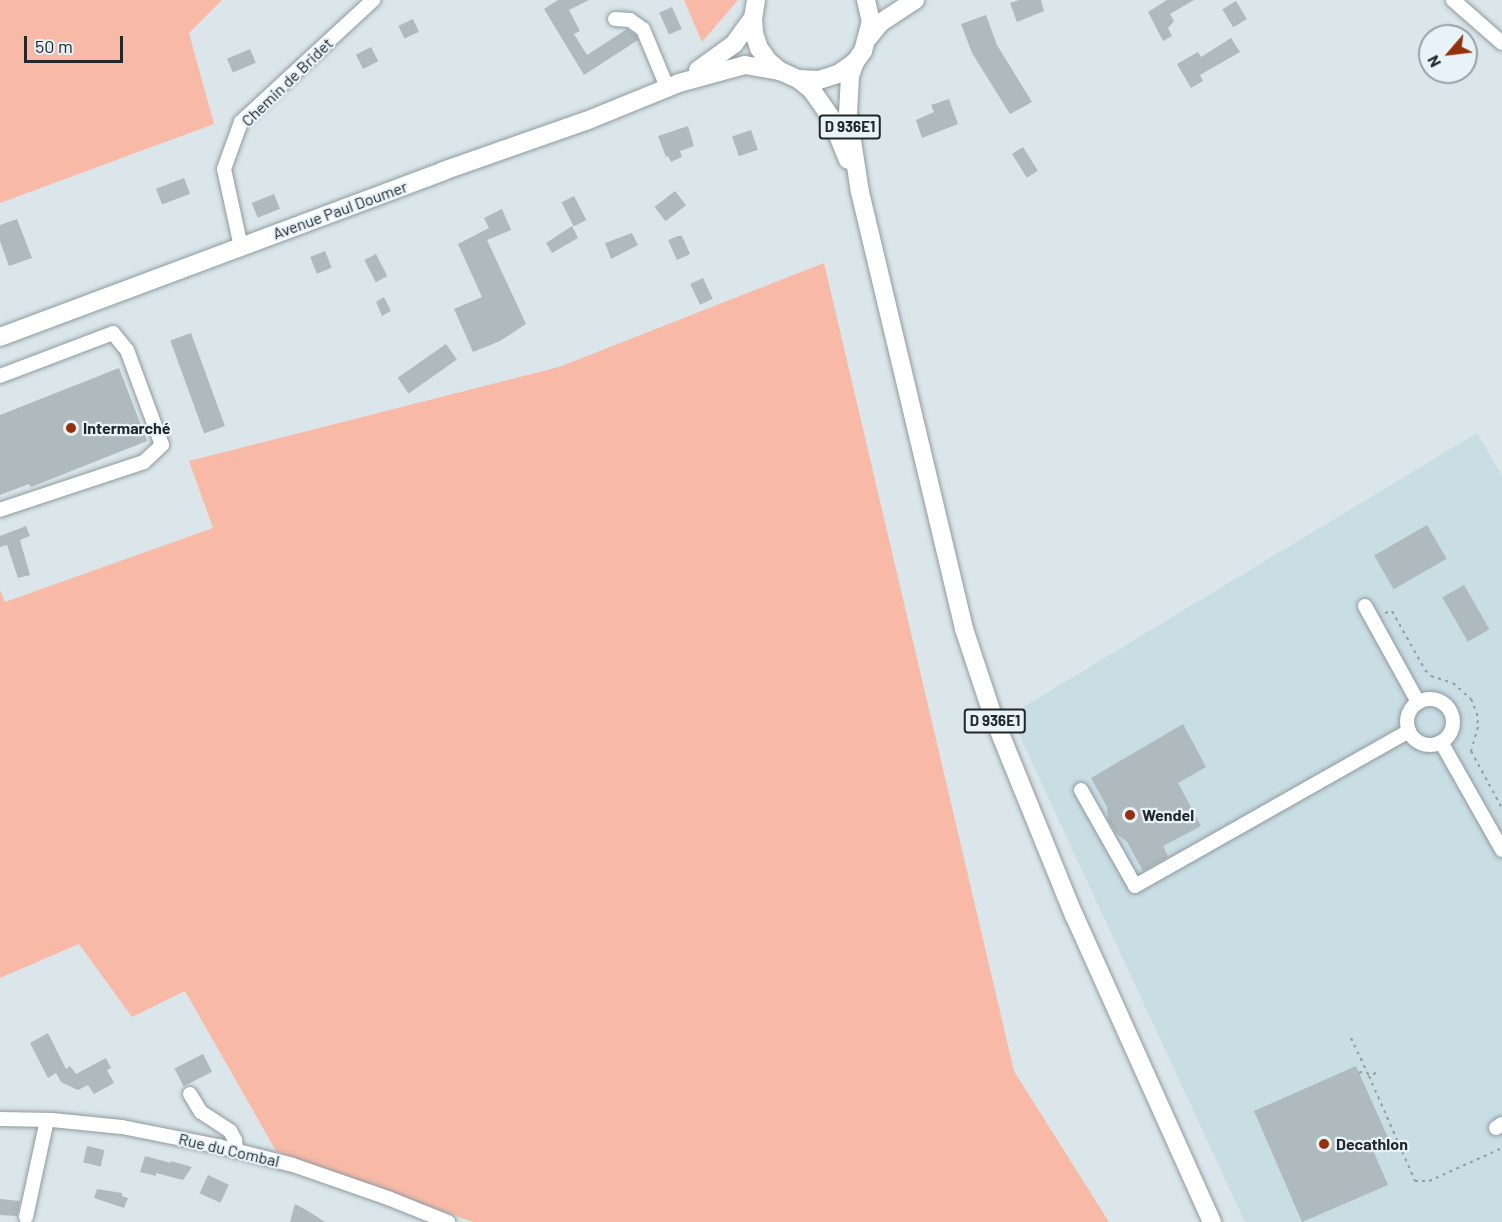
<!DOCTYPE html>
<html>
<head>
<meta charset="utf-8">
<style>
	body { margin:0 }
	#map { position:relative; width:1502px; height:1222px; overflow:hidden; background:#dae6ea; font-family:Barlow,sans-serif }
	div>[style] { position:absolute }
	.built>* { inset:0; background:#c8dde4 }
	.green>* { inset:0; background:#f8baa7 }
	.building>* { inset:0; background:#aebabe; transform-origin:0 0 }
	.path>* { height:2px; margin-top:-1px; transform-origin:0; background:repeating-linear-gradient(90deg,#949da0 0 3px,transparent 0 7.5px) }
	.roads { filter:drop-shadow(0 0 2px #8f9a9e) drop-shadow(0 0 2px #8f9a9e) }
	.minor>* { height:14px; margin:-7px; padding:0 7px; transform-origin:7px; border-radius:7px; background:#fff }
	.minor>.ring { margin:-7px; padding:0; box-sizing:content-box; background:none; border:14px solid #fff; border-radius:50% }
	.major>* { height:18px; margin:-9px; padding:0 9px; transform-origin:9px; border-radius:9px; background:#fff }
	.dots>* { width:16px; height:16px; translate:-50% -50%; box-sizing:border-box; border:3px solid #e7f3f8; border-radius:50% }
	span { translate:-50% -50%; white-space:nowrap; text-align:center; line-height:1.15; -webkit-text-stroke:4.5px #e7f3f8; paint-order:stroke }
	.shield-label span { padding:2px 4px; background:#e7f3f8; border:2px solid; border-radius:4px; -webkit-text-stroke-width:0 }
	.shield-label { font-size:15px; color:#232729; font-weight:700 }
	.street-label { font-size:16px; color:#232729 }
	.poi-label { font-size:16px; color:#232729; font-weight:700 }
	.left { translate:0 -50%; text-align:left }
	.north { position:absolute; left:1418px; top:24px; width:60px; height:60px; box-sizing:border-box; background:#e7f3f8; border:2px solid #99a1a5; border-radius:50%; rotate:242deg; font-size:16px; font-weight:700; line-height:24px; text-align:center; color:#232729 }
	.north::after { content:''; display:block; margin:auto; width:21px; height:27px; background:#96300a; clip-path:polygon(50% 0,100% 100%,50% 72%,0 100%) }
	.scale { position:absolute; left:24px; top:36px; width:99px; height:27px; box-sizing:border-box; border:3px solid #232729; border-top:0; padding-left:8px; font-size:18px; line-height:21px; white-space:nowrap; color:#232729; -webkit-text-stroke:4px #e7f3f8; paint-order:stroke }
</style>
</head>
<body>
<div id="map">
	<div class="built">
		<i style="clip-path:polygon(1477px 433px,1502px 476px,1502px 1222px,1245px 1222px,1010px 715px)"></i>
	</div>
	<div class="green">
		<i style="clip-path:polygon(0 0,222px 0,189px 33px,214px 124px,0 203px)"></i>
		<i style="clip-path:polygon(684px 0,738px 0,702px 42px)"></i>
		<i style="clip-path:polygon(824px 263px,1014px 1071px,1109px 1222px,473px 1222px,276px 1151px,185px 991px,132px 1017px,79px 944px,0 978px,0 590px,5px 602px,213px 528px,189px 461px,559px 367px)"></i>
	</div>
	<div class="building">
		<i style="clip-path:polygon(558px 0,589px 0,569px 10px,580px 31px,574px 34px,587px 55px,627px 29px,636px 35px,638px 40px,584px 75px,544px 9px)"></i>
		<i style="clip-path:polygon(1019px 0,1041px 0,1044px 11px,1017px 22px,1010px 3px)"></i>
		<i style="clip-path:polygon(1167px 0,1194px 0,1170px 14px,1174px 21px,1168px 28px,1172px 36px,1163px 41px,1148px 12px)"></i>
		<i style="left:1236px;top:1px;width:21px;height:16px;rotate:59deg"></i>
		<i style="left:672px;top:7px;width:24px;height:14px;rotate:66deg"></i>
		<i style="clip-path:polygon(986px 15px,997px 45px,1032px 102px,1010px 114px,972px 53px,961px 24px)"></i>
		<i style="left:413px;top:19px;width:14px;height:16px;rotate:65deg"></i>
		<i style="clip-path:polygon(1231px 38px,1240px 52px,1200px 75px,1203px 81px,1191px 88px,1177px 64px,1198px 52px,1201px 57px)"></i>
		<i style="left:371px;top:47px;width:16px;height:17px;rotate:63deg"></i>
		<i style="left:250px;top:49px;width:15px;height:25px;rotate:67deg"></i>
		<i style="clip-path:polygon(949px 99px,958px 124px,922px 138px,916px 120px,934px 112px,931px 105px)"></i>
		<i style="clip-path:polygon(688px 126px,694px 146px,680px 151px,682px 157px,671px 162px,668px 156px,666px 157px,658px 136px)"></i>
		<i style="left:751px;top:130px;width:21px;height:20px;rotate:71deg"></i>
		<i style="left:1023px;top:147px;width:28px;height:13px;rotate:58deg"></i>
		<i style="left:184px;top:178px;width:17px;height:30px;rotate:69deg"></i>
		<i style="left:675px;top:191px;width:18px;height:26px;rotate:52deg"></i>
		<i style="left:274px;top:194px;width:16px;height:24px;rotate:68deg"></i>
		<i style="left:574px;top:196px;width:27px;height:14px;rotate:63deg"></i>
		<i style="clip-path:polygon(502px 209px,511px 230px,487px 240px,526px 324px,500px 341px,473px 352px,454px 309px,482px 297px,458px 244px,489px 228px,484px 218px)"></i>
		<i style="clip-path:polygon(17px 219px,32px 258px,9px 266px,0 241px,0 225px)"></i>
		<i style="clip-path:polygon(572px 226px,578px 238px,552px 253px,546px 243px)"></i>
		<i style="clip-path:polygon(632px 233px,638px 245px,611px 259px,605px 243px)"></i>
		<i style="clip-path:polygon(678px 236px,682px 236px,690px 254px,677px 260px,668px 240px)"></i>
		<i style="left:325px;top:251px;width:18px;height:16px;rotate:68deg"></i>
		<i style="left:376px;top:254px;width:25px;height:13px;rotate:63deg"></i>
		<i style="left:703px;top:278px;width:23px;height:14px;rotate:65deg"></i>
		<i style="clip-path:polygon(384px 297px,391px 311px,382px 316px,376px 302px)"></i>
		<i style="left:191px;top:333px;width:99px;height:22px;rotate:70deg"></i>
		<i style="left:446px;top:344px;width:19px;height:59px;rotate:55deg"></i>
		<i style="clip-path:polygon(119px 368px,147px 441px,31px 487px,29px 484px,0 495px,0 415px)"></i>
		<i style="left:1427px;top:525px;width:39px;height:61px;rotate:60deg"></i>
		<i style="clip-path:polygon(26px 526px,30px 536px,20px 540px,30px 575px,18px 578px,7px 545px,0 547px,0 536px)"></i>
		<i style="left:1464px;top:585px;width:51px;height:25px;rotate:60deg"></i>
		<i style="clip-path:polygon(1183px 724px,1206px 767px,1178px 783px,1201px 826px,1163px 846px,1168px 857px,1143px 871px,1127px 842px,1116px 833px,1108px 820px,1107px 807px,1091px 778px)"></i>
		<i style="clip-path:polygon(48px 1033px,66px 1069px,70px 1066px,76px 1074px,106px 1058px,111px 1068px,107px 1070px,114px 1083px,94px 1094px,88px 1085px,78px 1090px,61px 1082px,56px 1073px,48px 1078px,30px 1043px)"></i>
		<i style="left:203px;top:1054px;width:20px;height:32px;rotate:63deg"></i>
		<i style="clip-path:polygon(1356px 1066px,1389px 1140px,1372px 1148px,1388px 1185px,1302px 1222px,1254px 1111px)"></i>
		<i style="left:87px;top:1146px;width:18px;height:17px;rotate:13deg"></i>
		<i style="clip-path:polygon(145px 1156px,171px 1163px,171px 1161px,192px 1167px,183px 1180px,156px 1173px,156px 1176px,140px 1172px)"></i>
		<i style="left:208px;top:1175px;width:23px;height:20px;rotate:25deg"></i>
		<i style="clip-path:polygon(97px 1189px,122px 1193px,122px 1196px,128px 1198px,124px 1208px,94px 1198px)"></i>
		<i style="clip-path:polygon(0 1199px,20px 1201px,17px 1216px,0 1215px)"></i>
		<i style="clip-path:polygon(295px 1204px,308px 1211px,325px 1222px,290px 1222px)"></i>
	</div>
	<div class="path">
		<i style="left:1385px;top:613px;width:7px;rotate:-16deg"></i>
		<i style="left:1392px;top:611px;width:68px;rotate:60.8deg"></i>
		<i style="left:1425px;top:670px;width:8px;rotate:45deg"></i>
		<i style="left:1431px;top:676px;width:23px;rotate:18deg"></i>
		<i style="left:1453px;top:683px;width:24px;rotate:42deg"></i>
		<i style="left:1471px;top:699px;width:15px;rotate:67deg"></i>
		<i style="left:1477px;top:713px;width:14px;rotate:86deg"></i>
		<i style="left:1478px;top:727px;width:25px;rotate:106deg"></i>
		<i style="left:1471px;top:751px;width:65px;rotate:61.5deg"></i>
		<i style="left:1351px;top:1038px;width:42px;rotate:64.7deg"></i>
		<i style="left:1359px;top:1073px;width:8px;rotate:-23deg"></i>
		<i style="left:1376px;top:1073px;width:8px;rotate:157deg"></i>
		<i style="left:1369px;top:1076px;width:115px;rotate:66.3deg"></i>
		<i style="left:1415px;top:1181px;width:14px"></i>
		<i style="left:1429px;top:1181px;width:80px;rotate:-24.3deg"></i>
	</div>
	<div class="roads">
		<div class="minor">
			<i style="left:1453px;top:0;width:65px;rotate:41.3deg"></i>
			<i style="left:615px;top:19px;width:15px;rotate:4deg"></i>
			<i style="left:630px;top:20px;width:16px;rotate:35deg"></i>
			<i style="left:643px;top:29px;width:63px;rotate:67.5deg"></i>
			<i style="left:241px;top:247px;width:80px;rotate:-102.3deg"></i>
			<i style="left:224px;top:169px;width:50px;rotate:-70.1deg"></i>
			<i style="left:241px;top:122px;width:180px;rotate:-42.7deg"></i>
			<i style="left:0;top:376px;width:121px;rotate:-20.8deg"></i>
			<i style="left:113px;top:333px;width:22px;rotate:51deg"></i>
			<i style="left:127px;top:350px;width:101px;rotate:69.8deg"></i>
			<i style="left:162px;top:445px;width:25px;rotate:137deg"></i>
			<i style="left:144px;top:462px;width:152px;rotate:161.6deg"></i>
			<i style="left:1365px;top:606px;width:110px;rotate:61.1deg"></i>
			<i class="ring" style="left:1407px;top:699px;width:32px;height:32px"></i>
			<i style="left:1441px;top:742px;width:124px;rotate:60.5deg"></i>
			<i style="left:1081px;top:790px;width:110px;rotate:60.6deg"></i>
			<i style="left:1135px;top:886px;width:315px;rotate:-29.5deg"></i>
			<i style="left:190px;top:1094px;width:21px;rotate:59deg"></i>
			<i style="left:201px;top:1112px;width:35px;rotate:33deg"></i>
			<i style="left:230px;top:1131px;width:10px;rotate:61deg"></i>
			<i style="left:235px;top:1140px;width:11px;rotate:85deg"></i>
			<i style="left:0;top:1119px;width:52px;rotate:1.1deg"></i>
			<i style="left:52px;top:1120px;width:70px;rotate:5.7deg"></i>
			<i style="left:122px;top:1127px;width:98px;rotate:11.2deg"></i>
			<i style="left:218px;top:1146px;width:77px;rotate:14.2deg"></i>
			<i style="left:293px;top:1165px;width:101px;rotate:19.2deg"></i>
			<i style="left:388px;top:1198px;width:65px;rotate:21.8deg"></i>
			<i style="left:1496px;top:1128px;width:7px;rotate:-34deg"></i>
			<i style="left:26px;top:1217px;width:99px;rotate:-77.8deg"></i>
		</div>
		<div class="major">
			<i style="left:756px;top:0;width:18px;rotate:99deg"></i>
			<i style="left:753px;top:18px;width:15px;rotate:86deg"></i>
			<i style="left:754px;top:33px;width:16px;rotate:72deg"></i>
			<i style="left:759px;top:48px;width:16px;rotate:55deg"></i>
			<i style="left:768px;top:61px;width:16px;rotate:40deg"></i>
			<i style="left:780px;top:71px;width:20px;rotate:24deg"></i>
			<i style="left:798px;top:79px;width:21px;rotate:3deg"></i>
			<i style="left:819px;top:80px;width:20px;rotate:-18deg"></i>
			<i style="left:838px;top:74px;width:21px;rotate:-35deg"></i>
			<i style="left:855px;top:62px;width:14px;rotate:-54deg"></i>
			<i style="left:863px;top:51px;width:30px;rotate:-75deg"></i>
			<i style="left:871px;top:22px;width:23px;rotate:-103deg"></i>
			<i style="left:868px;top:38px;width:19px;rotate:-51deg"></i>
			<i style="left:880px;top:23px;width:42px;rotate:-33.3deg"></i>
			<i style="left:855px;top:62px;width:15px;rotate:110deg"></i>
			<i style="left:850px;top:76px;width:38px;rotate:93deg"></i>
			<i style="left:848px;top:114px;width:79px;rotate:81.3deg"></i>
			<i style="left:860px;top:192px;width:449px;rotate:76.6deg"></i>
			<i style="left:964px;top:629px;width:92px;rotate:71.6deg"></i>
			<i style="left:993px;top:716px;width:215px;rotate:67.9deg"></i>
			<i style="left:1074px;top:915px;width:337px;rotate:65.8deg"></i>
			<i style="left:698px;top:70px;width:44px;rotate:-35.8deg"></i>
			<i style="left:734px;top:44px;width:32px;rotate:-54deg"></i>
			<i style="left:798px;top:79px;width:16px;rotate:38deg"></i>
			<i style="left:811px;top:89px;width:35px;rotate:55deg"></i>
			<i style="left:831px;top:118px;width:45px;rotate:68deg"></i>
			<i style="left:0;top:337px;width:473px;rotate:-20.5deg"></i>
			<i style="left:443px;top:171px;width:151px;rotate:-19.3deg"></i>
			<i style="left:586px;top:121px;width:100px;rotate:-22.2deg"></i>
			<i style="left:679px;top:83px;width:68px;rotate:-15.3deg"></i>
			<i style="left:745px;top:65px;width:36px;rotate:10deg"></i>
		</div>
	</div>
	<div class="dots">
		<i style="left:71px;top:428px;background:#96300a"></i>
		<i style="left:1130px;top:815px;background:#96300a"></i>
		<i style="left:1324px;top:1144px;background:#96300a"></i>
	</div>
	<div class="shield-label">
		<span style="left:850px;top:127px">D 936E1</span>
		<span style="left:995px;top:721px">D 936E1</span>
	</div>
	<div class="street-label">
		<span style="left:287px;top:82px;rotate:-44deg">Chemin de Bridet</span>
		<span style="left:340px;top:210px;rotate:-20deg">Avenue Paul Doumer</span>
		<span style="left:229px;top:1150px;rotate:13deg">Rue du Combal</span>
	</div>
	<div class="poi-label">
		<span class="left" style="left:83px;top:428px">Intermarché</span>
		<span class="left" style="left:1142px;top:815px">Wendel</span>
		<span class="left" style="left:1336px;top:1144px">Decathlon</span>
	</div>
	<div class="north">N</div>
	<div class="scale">50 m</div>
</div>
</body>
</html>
